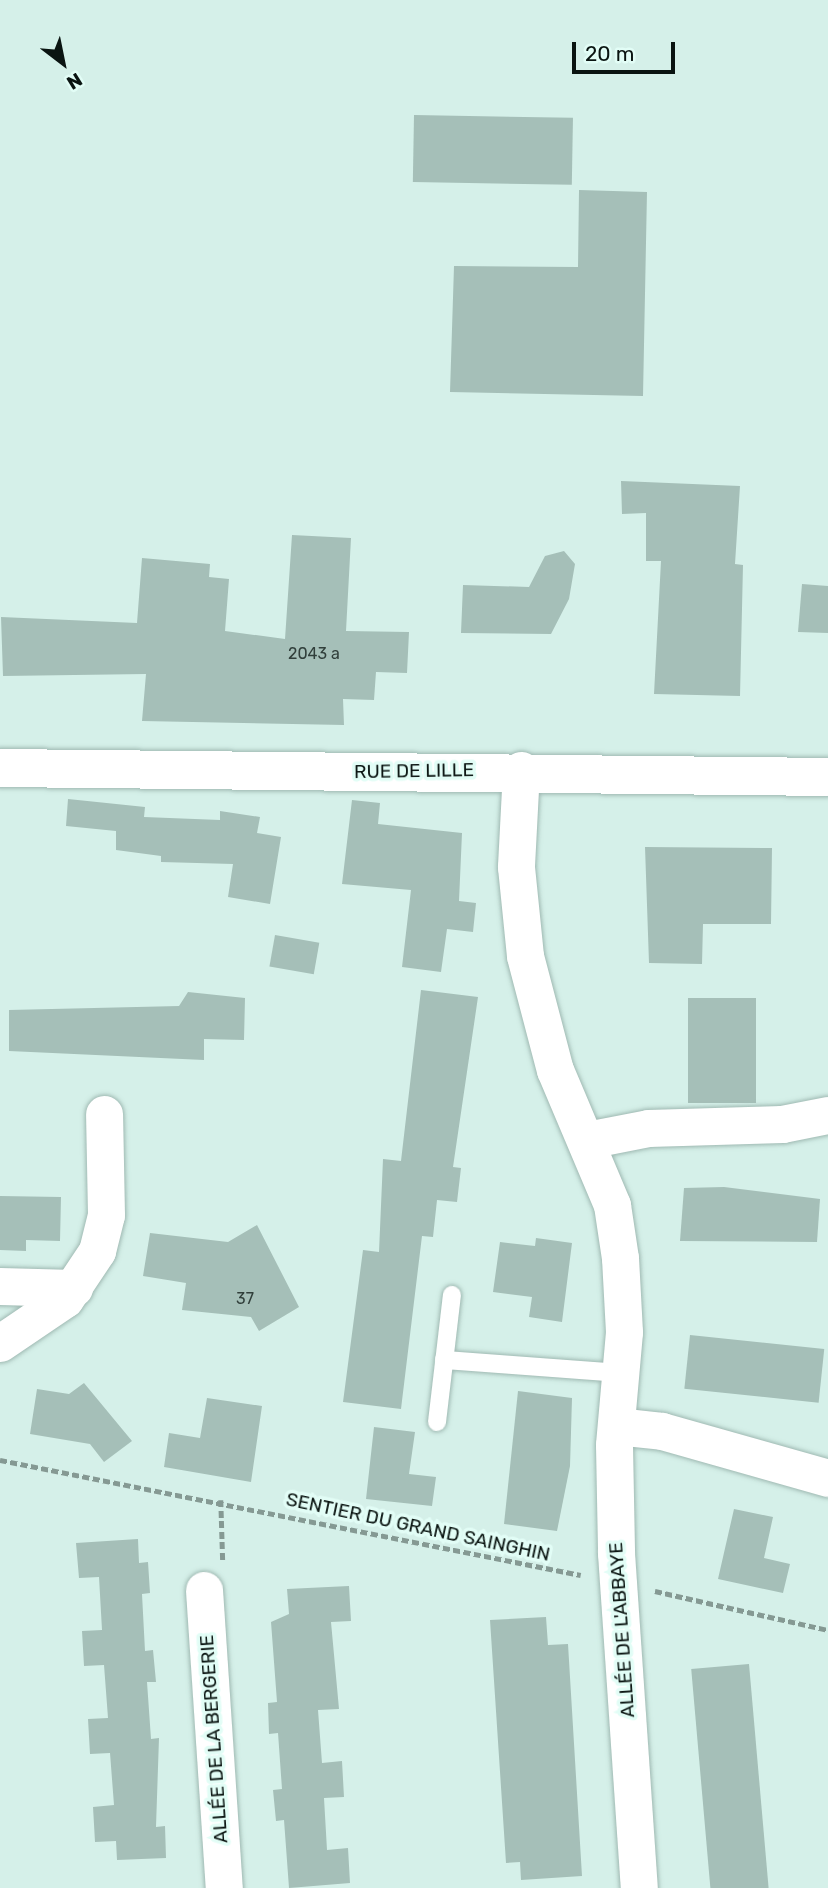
<!DOCTYPE html>
<html>
<head>
<meta charset="utf-8">
<style>
	body { margin:0 }
	#map { position:relative; width:828px; height:1888px; overflow:hidden; background:#d5f0e9; font-family:Rubik,sans-serif }
	div>[style] { position:absolute }
	.building>* { inset:0; background:#a5bfb8; transform-origin:0 0 }
	.path>* { height:4.5px; margin-top:-2.25px; transform-origin:0; background:repeating-linear-gradient(90deg,#859993 0 7px,transparent 0 10.5px) }
	.roads { filter:drop-shadow(0 0 2px #9fb9b2) drop-shadow(0 0 2px #9fb9b2) }
	.service>* { height:18px; margin:-9px; padding:0 9px; transform-origin:9px; border-radius:9px; background:#fff }
	.minor>* { height:37px; margin:-18.5px; padding:0 18.5px; transform-origin:18.5px; border-radius:18.5px; background:#fff }
	.secondary>* { height:38px; margin:-19px; padding:0 19px; transform-origin:19px; border-radius:19px; background:#fff }
	span { translate:-50% -50%; white-space:nowrap; text-align:center; line-height:1.15; -webkit-text-stroke:7px #e2fdf6; paint-order:stroke }
	.number-label { font-size:16px; color:#313f3b }
	.number-label span { -webkit-text-stroke-width:0 }
	.street-label { font-size:19px; color:#0a1411 }
	.north { position:absolute; left:28px; top:28px; width:70px; height:70px; -webkit-text-stroke:5px #e2fdf6; paint-order:stroke; rotate:148deg; font-size:19px; font-weight:700; line-height:28px; text-align:center; color:#0a1411 }
	.north::after { content:''; display:block; margin:auto; width:24px; height:32px; background:#0a1411; clip-path:polygon(50% 0,100% 100%,50% 72%,0 100%) }
	.scale { position:absolute; left:572px; top:42px; width:103px; height:32px; box-sizing:border-box; border:4px solid #0a1411; border-top:0; padding-left:9px; font-size:21px; line-height:24px; white-space:nowrap; color:#0a1411; -webkit-text-stroke:5px #e2fdf6; paint-order:stroke }
</style>
</head>
<body>
<div id="map">
	<div class="building">
		<i style="left:414px;top:115px;width:159px;height:67px;rotate:1deg"></i>
		<i style="clip-path:polygon(579px 190px,647px 192px,643px 396px,450px 392px,454px 266px,578px 267px)"></i>
		<i style="clip-path:polygon(621px 481px,740px 486px,735px 564px,743px 565px,740px 696px,654px 694px,661px 561px,646px 561px,646px 513px,622px 514px)"></i>
		<i style="clip-path:polygon(292px 535px,351px 538px,346px 631px,409px 632px,407px 673px,376px 672px,374px 700px,343px 699px,344px 725px,142px 721px,146px 674px,3px 676px,1px 617px,137px 623px,142px 558px,210px 564px,209px 577px,229px 579px,225px 631px,285px 639px)"></i>
		<i style="clip-path:polygon(564px 551px,575px 564px,569px 599px,551px 634px,461px 633px,463px 585px,529px 587px,545px 556px)"></i>
		<i style="clip-path:polygon(802px 584px,828px 586px,828px 633px,798px 632px)"></i>
		<i style="clip-path:polygon(68px 799px,145px 807px,144px 817px,220px 820px,220px 811px,260px 817px,257px 833px,281px 837px,270px 904px,228px 897px,233px 864px,161px 862px,161px 856px,116px 850px,116px 831px,66px 826px)"></i>
		<i style="clip-path:polygon(352px 800px,380px 803px,378px 824px,462px 833px,459px 901px,476px 903px,473px 932px,447px 929px,441px 972px,402px 967px,411px 890px,342px 884px)"></i>
		<i style="clip-path:polygon(645px 847px,772px 848px,771px 924px,703px 924px,702px 964px,649px 963px)"></i>
		<i style="left:275px;top:935px;width:45px;height:32px;rotate:10deg"></i>
		<i style="clip-path:polygon(421px 990px,478px 997px,453px 1167px,461px 1168px,457px 1202px,437px 1200px,433px 1237px,422px 1236px,401px 1409px,343px 1402px,363px 1250px,379px 1252px,383px 1159px,401px 1161px)"></i>
		<i style="clip-path:polygon(188px 992px,245px 998px,244px 1040px,204px 1039px,204px 1060px,9px 1051px,9px 1010px,179px 1006px)"></i>
		<i style="left:688px;top:998px;width:68px;height:105px"></i>
		<i style="clip-path:polygon(724px 1187px,820px 1199px,817px 1242px,680px 1241px,684px 1188px)"></i>
		<i style="clip-path:polygon(0 1196px,61px 1197px,60px 1241px,26px 1240px,26px 1251px,0 1250px)"></i>
		<i style="clip-path:polygon(257px 1225px,299px 1307px,259px 1331px,251px 1317px,182px 1310px,186px 1283px,143px 1276px,150px 1233px,228px 1242px)"></i>
		<i style="clip-path:polygon(536px 1238px,572px 1243px,562px 1322px,529px 1317px,532px 1297px,493px 1292px,500px 1242px,535px 1246px)"></i>
		<i style="left:690px;top:1335px;width:135px;height:54px;rotate:6deg"></i>
		<i style="clip-path:polygon(84px 1383px,132px 1441px,104px 1462px,90px 1444px,30px 1434px,37px 1389px,69px 1394px)"></i>
		<i style="clip-path:polygon(518px 1391px,572px 1398px,570px 1466px,557px 1531px,504px 1524px)"></i>
		<i style="clip-path:polygon(207px 1398px,262px 1406px,251px 1482px,164px 1467px,169px 1433px,200px 1438px)"></i>
		<i style="clip-path:polygon(374px 1427px,415px 1432px,409px 1474px,436px 1477px,432px 1506px,366px 1499px)"></i>
		<i style="clip-path:polygon(734px 1509px,773px 1517px,764px 1558px,790px 1564px,783px 1593px,718px 1579px)"></i>
		<i style="clip-path:polygon(138px 1539px,139px 1563px,148px 1562px,150px 1593px,142px 1594px,145px 1651px,153px 1650px,156px 1682px,147px 1682px,151px 1739px,159px 1738px,156px 1827px,165px 1826px,166px 1858px,117px 1860px,116px 1841px,95px 1842px,93px 1807px,114px 1805px,110px 1753px,90px 1754px,88px 1719px,108px 1718px,104px 1665px,84px 1666px,82px 1631px,102px 1630px,99px 1577px,79px 1578px,76px 1543px)"></i>
		<i style="clip-path:polygon(349px 1586px,351px 1621px,331px 1622px,339px 1709px,318px 1710px,322px 1763px,342px 1761px,344px 1797px,324px 1798px,327px 1850px,348px 1848px,350px 1883px,289px 1888px,284px 1820px,276px 1821px,273px 1790px,282px 1789px,278px 1733px,269px 1734px,268px 1703px,277px 1702px,271px 1622px,289px 1614px,287px 1589px)"></i>
		<i style="clip-path:polygon(546px 1617px,548px 1645px,568px 1644px,582px 1876px,521px 1880px,520px 1862px,506px 1863px,490px 1620px)"></i>
		<i style="left:749px;top:1664px;width:225px;height:58px;rotate:85deg"></i>
	</div>
	<div class="path">
		<i style="left:0;top:1460px;width:592px;rotate:11.2deg"></i>
		<i style="left:221px;top:1500px;width:62px;rotate:88.2deg"></i>
		<i style="left:655px;top:1591px;width:177px;rotate:12.7deg"></i>
	</div>
	<div class="roads">
		<div class="service">
			<i style="left:444px;top:1360px;width:178px;rotate:4.2deg"></i>
			<i style="left:437px;top:1422px;width:128px;rotate:-83.3deg"></i>
		</div>
		<div class="minor">
			<i style="left:521px;top:770px;width:97px;rotate:93deg"></i>
			<i style="left:516px;top:867px;width:89px;rotate:84.2deg"></i>
			<i style="left:525px;top:956px;width:118px;rotate:75.3deg"></i>
			<i style="left:555px;top:1070px;width:147px;rotate:67.1deg"></i>
			<i style="left:612px;top:1205px;width:54px;rotate:81.4deg"></i>
			<i style="left:620px;top:1258px;width:74px;rotate:86.9deg"></i>
			<i style="left:624px;top:1332px;width:113px;rotate:95.1deg"></i>
			<i style="left:614px;top:1445px;width:108px;rotate:88.9deg"></i>
			<i style="left:616px;top:1553px;width:336px;rotate:86.1deg"></i>
			<i style="left:587px;top:1140px;width:62px;rotate:-11.1deg"></i>
			<i style="left:648px;top:1128px;width:134px;rotate:-1.7deg"></i>
			<i style="left:782px;top:1124px;width:47px;rotate:-11.1deg"></i>
			<i style="left:0;top:1286px;width:74px;rotate:1.5deg"></i>
			<i style="left:0;top:1343px;width:78px;rotate:-34.1deg"></i>
			<i style="left:65px;top:1299px;width:58px;rotate:-56.3deg"></i>
			<i style="left:97px;top:1251px;width:37px;rotate:-76deg"></i>
			<i style="left:106px;top:1215px;width:101px;rotate:-91.1deg"></i>
			<i style="left:616px;top:1426px;width:46px;rotate:6.2deg"></i>
			<i style="left:662px;top:1431px;width:173px;rotate:15.8deg"></i>
			<i style="left:204px;top:1590px;width:299px;rotate:86.2deg"></i>
		</div>
		<div class="secondary">
			<i style="left:0;top:768px;width:828px;rotate:0.62deg"></i>
		</div>
	</div>
	<div class="number-label">
		<span style="left:314px;top:654px">2043 a</span>
		<span style="left:245px;top:1299px">37</span>
	</div>
	<div class="street-label">
		<span style="left:414px;top:771px;rotate:-1deg">RUE DE LILLE</span>
		<span style="left:418px;top:1527px;rotate:12deg">SENTIER DU GRAND SAINGHIN</span>
		<span style="left:622px;top:1630px;rotate:-94deg">ALLÉE DE L'ABBAYE</span>
		<span style="left:214px;top:1739px;rotate:-94deg">ALLÉE DE LA BERGERIE</span>
	</div>
	<div class="north">N</div>
	<div class="scale">20 m</div>
</div>
</body>
</html>
